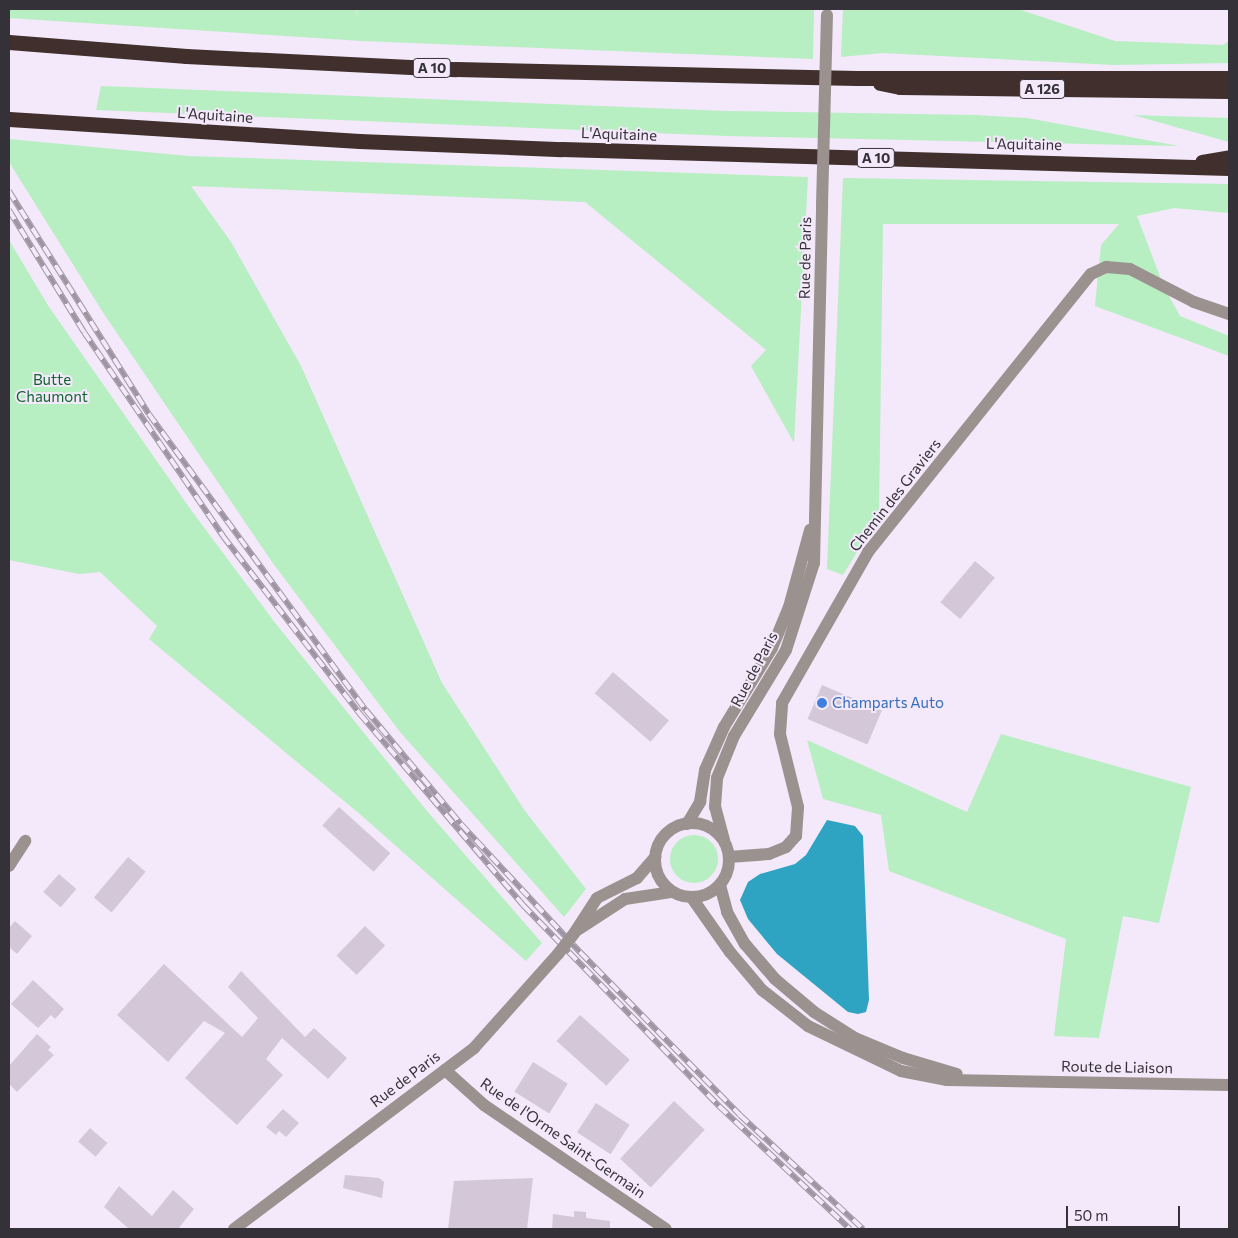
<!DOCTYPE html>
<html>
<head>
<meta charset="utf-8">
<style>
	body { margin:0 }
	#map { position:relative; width:1238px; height:1238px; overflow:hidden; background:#f3e9fa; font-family:Commissioner,sans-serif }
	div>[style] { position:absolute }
	.green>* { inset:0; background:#b7eec2 }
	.round { border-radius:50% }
	.water>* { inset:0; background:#2fa3c2 }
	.building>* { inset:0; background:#d4c8d8; transform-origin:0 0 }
	.minor>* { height:12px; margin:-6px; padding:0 6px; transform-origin:6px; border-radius:6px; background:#9b9290 }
	.minor>.ring { margin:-6px; padding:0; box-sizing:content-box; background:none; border:12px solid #9b9290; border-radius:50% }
	.highway>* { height:15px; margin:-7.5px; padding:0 7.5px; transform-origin:7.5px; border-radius:7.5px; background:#402f2d }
	.rail>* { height:5.5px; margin-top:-2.75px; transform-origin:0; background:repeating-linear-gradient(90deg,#f3e9fa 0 11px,#9d96a2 0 22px); box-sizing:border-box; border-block:1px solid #9d96a2 }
	.minor-bridge>* { height:12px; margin:-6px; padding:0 6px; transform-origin:6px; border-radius:6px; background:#9b9290 }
	.dots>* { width:14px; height:14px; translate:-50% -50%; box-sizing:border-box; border:2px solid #f3e9fa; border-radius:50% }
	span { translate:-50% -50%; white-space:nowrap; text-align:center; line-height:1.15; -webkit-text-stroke:4px #f3e9fa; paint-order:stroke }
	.shield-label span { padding:1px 4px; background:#f3e9fa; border:1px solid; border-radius:4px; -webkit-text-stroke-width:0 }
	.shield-label { font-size:14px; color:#353138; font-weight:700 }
	.street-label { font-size:15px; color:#353138 }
	.park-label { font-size:15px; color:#11632f }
	.shop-label { font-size:15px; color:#366cbe }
	.left { translate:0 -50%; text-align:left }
	.frame { position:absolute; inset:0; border:10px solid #353138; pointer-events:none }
	.scale { position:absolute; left:1066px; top:1206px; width:114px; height:22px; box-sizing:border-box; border:2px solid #353138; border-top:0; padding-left:6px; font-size:15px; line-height:18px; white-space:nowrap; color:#353138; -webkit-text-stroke:4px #f3e9fa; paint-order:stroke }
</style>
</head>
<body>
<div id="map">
	<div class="green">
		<i style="clip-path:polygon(9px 9px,356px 9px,358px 20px,357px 9px,814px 9px,813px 59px,362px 41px,9px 18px)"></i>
		<i style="clip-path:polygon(843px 9px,1018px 9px,1115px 41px,1223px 45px,1229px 41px,1229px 63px,1114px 65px,883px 53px,841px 57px)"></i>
		<i style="clip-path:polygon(101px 86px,726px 111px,975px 115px,1027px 118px,1179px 146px,727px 136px,96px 110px)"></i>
		<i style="clip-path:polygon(1133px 115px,1229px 118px,1229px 142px)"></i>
		<i style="clip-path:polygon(9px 139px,188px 156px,808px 177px,794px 443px,751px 366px,766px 350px,585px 202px,191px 186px,231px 242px,301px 366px,442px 683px,525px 811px,586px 889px,564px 917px,400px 732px,272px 562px,104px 314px,9px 162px)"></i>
		<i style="clip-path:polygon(843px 178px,1229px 184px,1229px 213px,1174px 208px,1137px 216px,1164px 287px,1180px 316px,1229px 336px,1229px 356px,1095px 306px,1101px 245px,1119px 224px,883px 224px,879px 516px,843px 575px,827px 569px)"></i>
		<i style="clip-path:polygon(9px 240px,49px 307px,191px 510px,276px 624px,427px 811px,542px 943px,526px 961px,362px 816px,149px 639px,157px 626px,100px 572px,79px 574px,9px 560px)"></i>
		<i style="clip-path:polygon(1001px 734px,1191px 787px,1159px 923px,1123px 916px,1099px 1038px,1054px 1036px,1066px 939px,889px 871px,881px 815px,823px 799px,807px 740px,967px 812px)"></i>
		<i class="round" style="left:670px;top:835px;width:48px;height:48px"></i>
	</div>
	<div class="water">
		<i style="clip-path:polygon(827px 820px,855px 826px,863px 836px,869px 1000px,866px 1012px,858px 1014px,848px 1012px,777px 954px,748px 919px,740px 900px,748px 882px,760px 874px,795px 864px,806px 855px)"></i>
	</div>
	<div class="building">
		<i style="left:975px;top:561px;width:26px;height:54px;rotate:40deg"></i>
		<i style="left:613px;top:672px;width:74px;height:28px;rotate:41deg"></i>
		<i style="left:822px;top:685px;width:65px;height:37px;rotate:23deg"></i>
		<i style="left:339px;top:807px;width:69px;height:25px;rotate:42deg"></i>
		<i style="left:128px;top:857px;width:23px;height:53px;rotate:40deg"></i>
		<i style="left:59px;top:874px;width:23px;height:24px;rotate:41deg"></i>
		<i style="clip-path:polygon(15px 921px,32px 936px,17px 954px,9px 947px,9px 928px)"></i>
		<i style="left:365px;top:926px;width:28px;height:41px;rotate:44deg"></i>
		<i style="clip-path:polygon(164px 964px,242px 1037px,258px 1018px,228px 987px,241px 971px,305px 1037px,314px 1028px,347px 1058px,328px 1079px,282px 1038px,266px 1059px,283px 1075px,237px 1125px,185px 1078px,225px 1033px,204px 1021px,168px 1062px,117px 1015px)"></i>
		<i style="clip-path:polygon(33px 980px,64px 1009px,55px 1019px,51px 1015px,38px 1028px,11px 1004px)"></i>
		<i style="left:580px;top:1015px;width:67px;height:35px;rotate:42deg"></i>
		<i style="clip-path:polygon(37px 1034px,51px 1047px,48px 1050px,54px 1055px,17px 1092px,9px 1084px,9px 1066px)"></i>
		<i style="left:533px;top:1062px;width:41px;height:35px;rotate:32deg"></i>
		<i style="left:674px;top:1101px;width:42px;height:79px;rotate:43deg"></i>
		<i style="left:596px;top:1103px;width:40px;height:35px;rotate:33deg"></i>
		<i style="clip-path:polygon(283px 1109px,299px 1123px,286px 1137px,279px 1131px,276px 1135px,266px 1127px)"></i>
		<i style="left:90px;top:1128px;width:23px;height:18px;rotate:41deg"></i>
		<i style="clip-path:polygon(345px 1175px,379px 1178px,384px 1182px,382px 1198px,343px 1188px)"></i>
		<i style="clip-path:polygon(533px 1178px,527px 1229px,448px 1229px,454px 1181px)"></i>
		<i style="clip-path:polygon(119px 1186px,152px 1216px,173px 1190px,194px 1209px,178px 1229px,129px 1229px,104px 1207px)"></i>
		<i style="clip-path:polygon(574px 1211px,586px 1212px,586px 1218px,610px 1221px,610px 1229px,552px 1229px,553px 1214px,574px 1217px)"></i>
	</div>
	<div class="minor">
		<i class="ring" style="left:655px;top:823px;width:62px;height:62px"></i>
		<i style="left:687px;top:824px;width:26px;rotate:-59deg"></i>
		<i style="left:700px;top:802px;width:32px;rotate:-81deg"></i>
		<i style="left:705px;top:770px;width:47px;rotate:-66.2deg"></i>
		<i style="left:724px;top:727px;width:92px;rotate:-58.7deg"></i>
		<i style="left:772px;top:648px;width:44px;rotate:-67.5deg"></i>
		<i style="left:789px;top:607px;width:80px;rotate:-74.7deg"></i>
		<i style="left:724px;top:840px;width:34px;rotate:-105deg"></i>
		<i style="left:715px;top:807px;width:29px;rotate:-86deg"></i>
		<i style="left:717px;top:778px;width:45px;rotate:-68deg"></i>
		<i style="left:734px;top:736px;width:100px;rotate:-58.8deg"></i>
		<i style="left:786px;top:650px;width:91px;rotate:-72.2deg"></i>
		<i style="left:814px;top:563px;width:358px;rotate:-88.7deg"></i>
		<i style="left:729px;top:857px;width:40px;rotate:-4.3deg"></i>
		<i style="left:769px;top:854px;width:18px;rotate:-22deg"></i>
		<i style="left:786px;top:847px;width:15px;rotate:-48deg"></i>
		<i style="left:796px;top:836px;width:29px;rotate:-86deg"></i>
		<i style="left:798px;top:807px;width:75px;rotate:-103.9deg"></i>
		<i style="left:780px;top:734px;width:31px;rotate:-86deg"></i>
		<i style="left:782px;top:703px;width:174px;rotate:-60.3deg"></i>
		<i style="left:868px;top:552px;width:356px;rotate:-51.3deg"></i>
		<i style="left:1091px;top:274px;width:17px;rotate:-25deg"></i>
		<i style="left:1106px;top:267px;width:24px;rotate:5deg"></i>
		<i style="left:1130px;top:269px;width:72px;rotate:27.3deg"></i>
		<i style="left:1194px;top:302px;width:37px;rotate:19deg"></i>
		<i style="left:9px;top:866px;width:30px;rotate:-57deg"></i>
		<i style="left:720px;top:885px;width:28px;rotate:75deg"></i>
		<i style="left:727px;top:912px;width:37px;rotate:61deg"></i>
		<i style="left:745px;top:944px;width:46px;rotate:49.4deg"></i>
		<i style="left:775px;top:979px;width:51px;rotate:40.2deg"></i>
		<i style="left:814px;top:1012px;width:49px;rotate:32.4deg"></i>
		<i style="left:855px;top:1038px;width:52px;rotate:22.6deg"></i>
		<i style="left:903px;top:1058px;width:56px;rotate:16.5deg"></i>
		<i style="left:692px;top:898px;width:66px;rotate:54.9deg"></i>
		<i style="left:730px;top:952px;width:50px;rotate:49.9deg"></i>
		<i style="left:762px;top:990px;width:58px;rotate:38deg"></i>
		<i style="left:808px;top:1026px;width:103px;rotate:25.8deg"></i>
		<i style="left:901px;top:1071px;width:47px;rotate:11.1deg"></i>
		<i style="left:947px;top:1080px;width:282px;rotate:1deg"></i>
		<i style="left:579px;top:929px;width:55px;rotate:-33.1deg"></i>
		<i style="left:625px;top:899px;width:48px;rotate:-8.5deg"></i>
		<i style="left:575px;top:932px;width:40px;rotate:-57.1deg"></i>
		<i style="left:597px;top:898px;width:45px;rotate:-26.6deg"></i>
		<i style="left:637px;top:878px;width:28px;rotate:-49deg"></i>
		<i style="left:445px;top:1070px;width:52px;rotate:41.9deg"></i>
		<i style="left:484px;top:1105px;width:220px;rotate:34.3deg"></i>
		<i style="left:234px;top:1229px;width:301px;rotate:-37deg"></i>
		<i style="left:474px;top:1048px;width:126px;rotate:-48.2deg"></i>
	</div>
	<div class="highway">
		<i style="left:9px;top:42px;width:178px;rotate:4.5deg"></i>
		<i style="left:186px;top:56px;width:270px;rotate:2.8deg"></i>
		<i style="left:456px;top:69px;width:401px;rotate:1.3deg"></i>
		<i style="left:857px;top:78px;width:372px"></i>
		<i style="left:880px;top:83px;width:20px;rotate:11deg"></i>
		<i style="left:900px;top:87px;width:329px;rotate:0.7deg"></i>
		<i style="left:9px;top:119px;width:351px;rotate:3.6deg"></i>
		<i style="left:359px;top:141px;width:203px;rotate:2.3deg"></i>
		<i style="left:562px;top:149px;width:667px;rotate:1.63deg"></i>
		<i style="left:1202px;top:162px;width:27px;rotate:-10deg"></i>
	</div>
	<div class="rail">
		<i style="left:9px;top:191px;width:263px;rotate:57.9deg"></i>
		<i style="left:149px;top:414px;width:367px;rotate:53.8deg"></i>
		<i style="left:366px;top:710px;width:148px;rotate:50.2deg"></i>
		<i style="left:461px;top:824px;width:175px;rotate:47.1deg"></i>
		<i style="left:580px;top:952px;width:228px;rotate:45.5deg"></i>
		<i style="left:740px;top:1115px;width:168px;rotate:42.8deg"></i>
		<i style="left:9px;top:210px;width:143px;rotate:58.4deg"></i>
		<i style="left:84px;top:332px;width:247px;rotate:55.7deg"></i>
		<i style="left:223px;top:536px;width:225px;rotate:52.4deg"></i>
		<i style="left:360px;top:714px;width:251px;rotate:49.5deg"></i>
		<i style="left:523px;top:905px;width:281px;rotate:45.7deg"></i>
		<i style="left:719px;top:1106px;width:180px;rotate:43.2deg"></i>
	</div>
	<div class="minor-bridge">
		<i style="left:822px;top:205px;width:190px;rotate:-88.5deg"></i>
		<i style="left:558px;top:954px;width:28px;rotate:-52deg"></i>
	</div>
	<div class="dots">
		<i style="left:822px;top:703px;background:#3f7fe0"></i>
	</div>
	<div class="shield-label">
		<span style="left:432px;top:68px">A 10</span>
		<span style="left:1042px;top:89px">A 126</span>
		<span style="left:876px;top:158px">A 10</span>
	</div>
	<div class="street-label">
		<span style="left:215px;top:115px;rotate:4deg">L'Aquitaine</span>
		<span style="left:619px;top:134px;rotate:2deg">L'Aquitaine</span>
		<span style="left:1024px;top:144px;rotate:1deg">L'Aquitaine</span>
		<span style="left:805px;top:258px;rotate:-89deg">Rue de Paris</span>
		<span style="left:895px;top:495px;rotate:-52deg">Chemin des Graviers</span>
		<span style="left:754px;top:669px;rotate:-62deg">Rue de Paris</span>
		<span style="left:1117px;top:1067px;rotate:1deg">Route de Liaison</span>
		<span style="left:405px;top:1079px;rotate:-37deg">Rue de Paris</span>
		<span style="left:563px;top:1138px;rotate:35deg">Rue de l'Orme Saint-Germain</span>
	</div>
	<div class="park-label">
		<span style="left:52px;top:388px">Butte<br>Chaumont</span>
	</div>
	<div class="shop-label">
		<span class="left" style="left:832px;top:703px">Champarts Auto</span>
	</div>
	<div class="frame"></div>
	<div class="scale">50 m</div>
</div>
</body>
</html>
